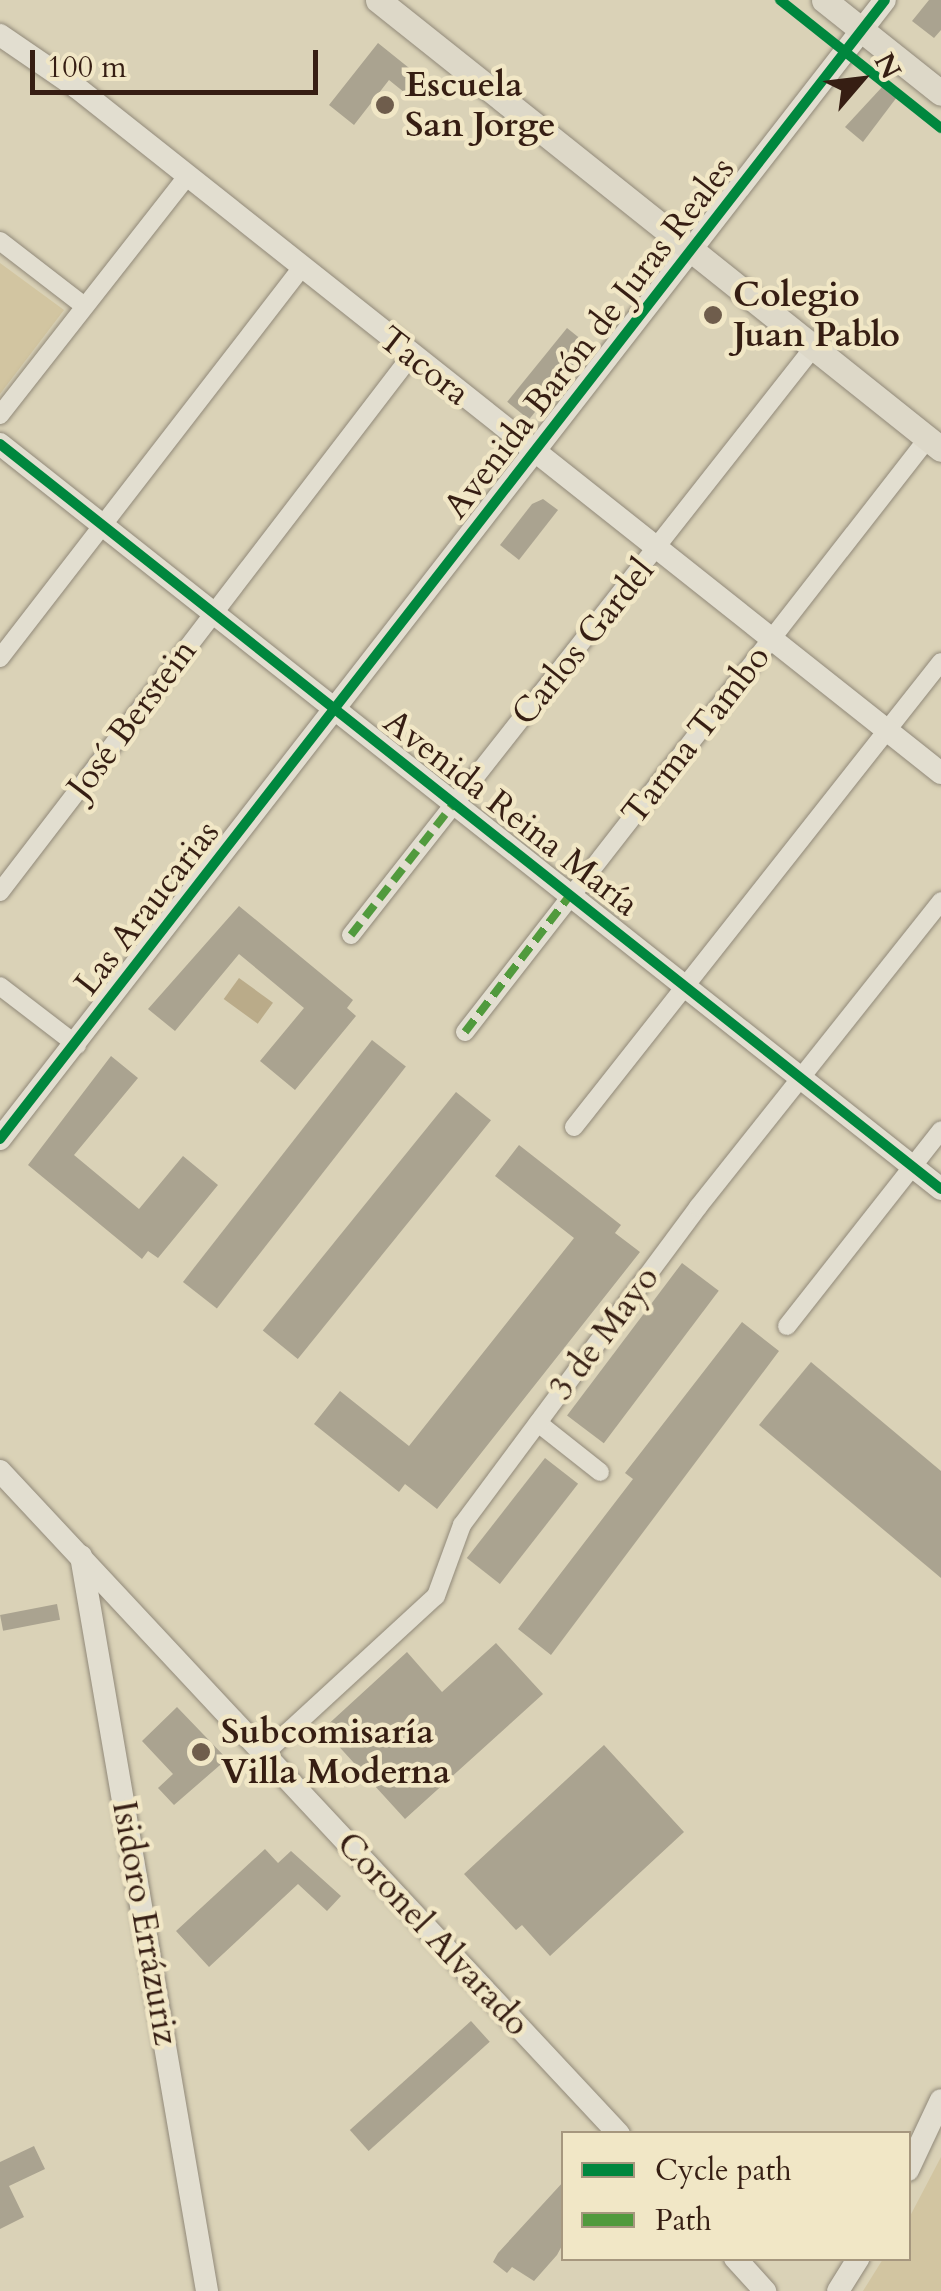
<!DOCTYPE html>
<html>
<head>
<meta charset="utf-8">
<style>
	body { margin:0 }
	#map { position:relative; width:941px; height:2291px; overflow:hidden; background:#dad2b7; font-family:Cardo,serif }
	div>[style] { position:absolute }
	.green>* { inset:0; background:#d2c5a1 }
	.water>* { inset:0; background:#baab89; transform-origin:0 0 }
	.building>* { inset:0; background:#aaa390; transform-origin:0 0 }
	.roads { filter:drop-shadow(0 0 2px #918979) drop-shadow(0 0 2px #918979) }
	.street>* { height:18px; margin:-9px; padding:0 9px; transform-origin:9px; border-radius:9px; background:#e2ded0 }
	.secondary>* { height:22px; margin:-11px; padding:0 11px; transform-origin:11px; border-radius:11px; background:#e2ded0 }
	.primary>* { height:25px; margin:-12.5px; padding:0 12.5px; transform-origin:12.5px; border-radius:12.5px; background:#ddd8c8 }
	.quiet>* { height:8px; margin-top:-4px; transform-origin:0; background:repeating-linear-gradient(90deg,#519a3d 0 15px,transparent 0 23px) }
	.cycleway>* { height:10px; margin:-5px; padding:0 5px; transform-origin:5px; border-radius:5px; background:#00873e }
	.dots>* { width:28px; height:28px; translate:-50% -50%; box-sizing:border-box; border:5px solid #f1e7c6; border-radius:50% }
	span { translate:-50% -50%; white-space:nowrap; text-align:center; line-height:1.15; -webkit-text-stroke:9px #f1e7c6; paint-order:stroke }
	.poi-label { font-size:35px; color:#361e13; font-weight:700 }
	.left { translate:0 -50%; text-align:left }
	.street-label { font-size:35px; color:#361e13 }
	.legend { position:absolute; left:561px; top:2131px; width:350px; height:130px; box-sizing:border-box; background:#f1e7c6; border:2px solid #a6977e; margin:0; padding:12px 18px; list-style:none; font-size:30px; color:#361e13 }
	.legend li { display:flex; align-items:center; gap:20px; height:50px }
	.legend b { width:50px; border:2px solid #a6977e }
	.north { position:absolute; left:811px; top:30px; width:100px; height:100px; -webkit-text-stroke:8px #f1e7c6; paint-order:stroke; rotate:62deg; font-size:28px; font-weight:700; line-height:40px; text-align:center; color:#361e13 }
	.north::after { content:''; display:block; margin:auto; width:35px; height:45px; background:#361e13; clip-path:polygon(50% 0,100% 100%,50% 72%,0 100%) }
	.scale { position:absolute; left:30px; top:50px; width:288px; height:45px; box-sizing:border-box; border:5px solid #361e13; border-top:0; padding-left:12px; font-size:30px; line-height:35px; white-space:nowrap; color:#361e13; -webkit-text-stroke:8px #f1e7c6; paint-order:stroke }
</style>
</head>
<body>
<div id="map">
	<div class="green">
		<i style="clip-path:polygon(0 263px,64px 310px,0 394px)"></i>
		<i style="clip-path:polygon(941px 2157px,941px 2291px,863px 2291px,883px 2259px,908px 2258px,909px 2218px)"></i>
	</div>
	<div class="water">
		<i style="left:239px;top:978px;width:42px;height:26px;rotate:36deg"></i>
	</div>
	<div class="building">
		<i style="clip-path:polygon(929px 0,941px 0,941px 30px,934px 38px,912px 21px)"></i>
		<i style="clip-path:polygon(378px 43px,424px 80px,410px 97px,389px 80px,354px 125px,329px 105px)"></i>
		<i style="clip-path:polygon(883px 86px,897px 97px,863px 142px,845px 127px)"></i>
		<i style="left:567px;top:328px;width:28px;height:95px;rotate:39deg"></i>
		<i style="clip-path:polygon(543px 499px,558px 510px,519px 560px,500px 545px,532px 504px)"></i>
		<i style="clip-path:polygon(239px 906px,353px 1000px,347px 1008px,356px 1016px,295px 1090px,260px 1061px,304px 1008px,239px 954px,175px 1031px,148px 1009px)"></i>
		<i style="left:372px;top:1040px;width:43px;height:307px;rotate:38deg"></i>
		<i style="clip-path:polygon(111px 1056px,138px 1078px,74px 1155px,139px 1209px,183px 1156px,218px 1185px,158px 1258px,148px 1251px,142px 1259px,28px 1165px)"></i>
		<i style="left:456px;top:1092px;width:45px;height:307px;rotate:39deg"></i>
		<i style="clip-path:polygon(519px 1145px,621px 1225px,615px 1233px,640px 1252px,437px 1509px,405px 1484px,399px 1492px,314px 1424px,340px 1391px,409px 1446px,574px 1238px,495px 1176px)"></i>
		<i style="left:682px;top:1263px;width:46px;height:191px;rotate:37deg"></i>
		<i style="clip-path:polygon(742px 1322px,779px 1351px,551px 1655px,518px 1629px,633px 1479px,625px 1473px)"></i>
		<i style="clip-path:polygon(811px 1362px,941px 1471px,941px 1578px,759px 1425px)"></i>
		<i style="left:545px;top:1458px;width:42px;height:127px;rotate:38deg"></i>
		<i style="left:57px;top:1604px;width:16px;height:58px;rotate:79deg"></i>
		<i style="clip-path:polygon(496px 1643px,543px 1694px,405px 1819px,323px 1729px,407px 1652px,442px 1692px)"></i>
		<i style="clip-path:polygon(177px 1707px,227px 1759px,174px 1805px,158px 1788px,173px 1774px,142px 1741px)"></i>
		<i style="clip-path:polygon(604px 1745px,684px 1832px,550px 1956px,522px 1925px,516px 1930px,464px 1874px)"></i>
		<i style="clip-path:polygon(265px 1849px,278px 1863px,291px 1851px,341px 1896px,327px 1911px,298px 1884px,209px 1967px,176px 1931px)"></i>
		<i style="left:471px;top:2021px;width:28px;height:163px;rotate:48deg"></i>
		<i style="clip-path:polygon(34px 2146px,45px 2169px,9px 2186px,24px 2217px,0 2229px,0 2162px)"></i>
		<i style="clip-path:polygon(564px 2181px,564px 2242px,557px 2255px,534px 2281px,512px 2267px,507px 2273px,493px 2262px,498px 2253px)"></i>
	</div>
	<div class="roads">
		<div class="street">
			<i style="left:0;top:241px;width:105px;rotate:37.6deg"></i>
			<i style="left:0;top:415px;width:300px;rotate:-51.9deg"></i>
			<i style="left:0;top:658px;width:490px;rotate:-52.3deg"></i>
			<i style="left:0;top:892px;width:675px;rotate:-52.52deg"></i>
			<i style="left:351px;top:935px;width:747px;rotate:-51.8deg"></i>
			<i style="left:0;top:986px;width:97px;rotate:37.5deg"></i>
			<i style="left:465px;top:1032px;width:753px;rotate:-52.06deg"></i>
			<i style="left:574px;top:1127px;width:592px;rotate:-51.72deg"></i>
			<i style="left:787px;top:1326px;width:249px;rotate:-51.8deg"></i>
			<i style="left:538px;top:1423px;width:79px;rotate:38.3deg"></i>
			<i style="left:265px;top:1753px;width:232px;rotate:-42.6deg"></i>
			<i style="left:436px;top:1596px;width:76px;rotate:-69.9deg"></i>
			<i style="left:462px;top:1525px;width:396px;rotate:-53.4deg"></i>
			<i style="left:698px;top:1207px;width:391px;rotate:-51.5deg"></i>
		</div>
		<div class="secondary">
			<i style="left:0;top:35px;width:92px;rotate:34.4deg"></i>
			<i style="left:76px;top:87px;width:1104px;rotate:38.42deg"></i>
			<i style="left:0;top:444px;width:1200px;rotate:38.37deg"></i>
			<i style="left:0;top:1139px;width:1442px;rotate:-52.15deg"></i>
			<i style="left:0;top:1471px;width:907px;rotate:46.97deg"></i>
			<i style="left:81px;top:1556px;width:746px;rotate:80.27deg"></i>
			<i style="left:908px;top:2170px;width:77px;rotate:-64.8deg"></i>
			<i style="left:735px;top:2258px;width:45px;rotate:47.7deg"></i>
			<i style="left:838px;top:2291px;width:39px;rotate:-58deg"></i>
		</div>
		<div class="primary">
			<i style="left:378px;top:0;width:720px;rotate:38.57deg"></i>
			<i style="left:824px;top:0;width:149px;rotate:38.5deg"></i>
		</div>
	</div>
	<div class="quiet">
		<i style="left:351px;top:935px;width:167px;rotate:-52deg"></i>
		<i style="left:465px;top:1032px;width:173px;rotate:-52.5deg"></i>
	</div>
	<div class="cycleway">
		<i style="left:780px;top:0;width:206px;rotate:38.5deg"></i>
		<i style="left:0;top:444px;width:1200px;rotate:38.37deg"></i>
		<i style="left:0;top:1139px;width:1442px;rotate:-52.15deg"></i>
	</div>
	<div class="dots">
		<i style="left:385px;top:105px;background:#6f5d4c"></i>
		<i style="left:713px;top:315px;background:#6f5d4c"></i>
		<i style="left:201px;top:1752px;background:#6f5d4c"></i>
	</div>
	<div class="poi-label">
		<span class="left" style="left:405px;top:105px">Escuela<br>San Jorge</span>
		<span class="left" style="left:733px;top:315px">Colegio<br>Juan Pablo</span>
		<span class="left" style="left:221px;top:1752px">Subcomisaría<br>Villa Moderna</span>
	</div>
	<div class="street-label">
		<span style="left:589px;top:338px;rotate:-52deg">Avenida Barón de Juras Reales</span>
		<span style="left:424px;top:366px;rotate:38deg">Tacora</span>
		<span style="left:583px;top:642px;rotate:-51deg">Carlos Gardel</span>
		<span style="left:132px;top:719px;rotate:-53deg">José Berstein</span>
		<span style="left:696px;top:735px;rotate:-52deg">Tarma Tambo</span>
		<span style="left:511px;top:813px;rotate:38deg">Avenida Reina María</span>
		<span style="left:147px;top:908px;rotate:-52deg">Las Araucarias</span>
		<span style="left:604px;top:1333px;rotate:-53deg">3 de Mayo</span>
		<span style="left:145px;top:1923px;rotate:80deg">Isidoro Errázuriz</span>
		<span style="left:433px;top:1934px;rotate:47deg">Coronel Alvarado</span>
	</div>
	<ul class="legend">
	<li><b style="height:12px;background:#00873e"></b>Cycle path</li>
	<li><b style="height:12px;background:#519a3d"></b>Path</li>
	</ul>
	<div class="north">N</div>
	<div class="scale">100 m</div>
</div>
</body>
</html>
